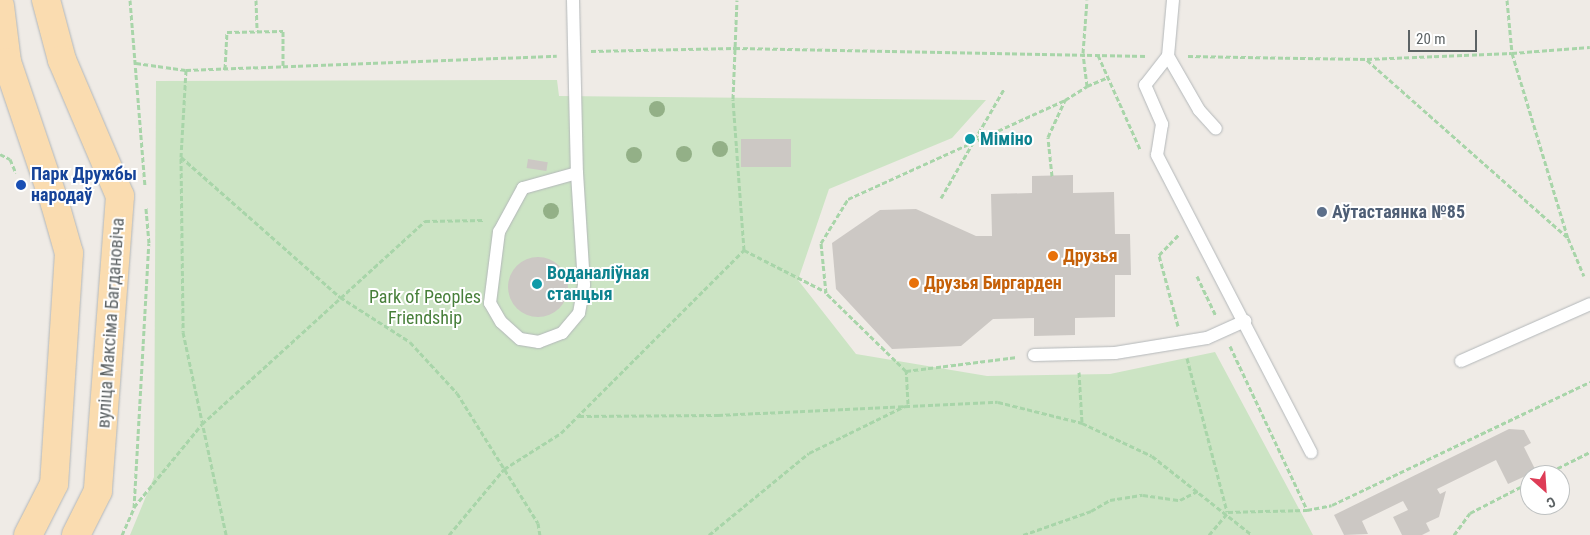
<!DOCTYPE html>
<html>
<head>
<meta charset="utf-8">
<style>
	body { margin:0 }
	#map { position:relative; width:1590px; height:535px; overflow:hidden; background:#efebe6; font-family:"Roboto Condensed",sans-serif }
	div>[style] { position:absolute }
	.green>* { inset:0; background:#cce4c4 }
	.building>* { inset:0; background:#ccc8c4; transform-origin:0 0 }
	.round { border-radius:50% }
	.path>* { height:3px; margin-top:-1.5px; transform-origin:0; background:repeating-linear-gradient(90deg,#a8d5a9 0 5px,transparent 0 7.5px) }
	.roads { filter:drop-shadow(0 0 1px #b3b7b9) drop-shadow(0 0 1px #b3b7b9) }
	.lane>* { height:12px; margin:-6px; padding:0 6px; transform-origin:6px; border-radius:6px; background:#fff }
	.primary>* { height:28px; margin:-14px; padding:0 14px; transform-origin:14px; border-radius:14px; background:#fadcb0 }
	.trees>* { width:16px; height:16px; margin:-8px; border-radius:50%; background:#93b087 }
	.dots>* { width:14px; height:14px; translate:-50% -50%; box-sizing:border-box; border:2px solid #fff; border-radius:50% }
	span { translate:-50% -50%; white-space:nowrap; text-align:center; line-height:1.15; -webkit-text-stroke:4px #fff; paint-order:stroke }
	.culture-label { font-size:18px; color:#0d838f; font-weight:700 }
	.left { translate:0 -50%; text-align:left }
	.transit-label { font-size:18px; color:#164399; font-weight:700 }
	.service-label { font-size:18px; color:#4e5e75; font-weight:700 }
	.food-label { font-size:18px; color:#c56008; font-weight:700 }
	.park-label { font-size:18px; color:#477f3a }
	.street-label { font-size:18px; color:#5d6365 }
	.north { position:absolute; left:1520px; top:465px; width:50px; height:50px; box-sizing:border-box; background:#fff; border:1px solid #bec1c1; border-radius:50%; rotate:154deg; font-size:14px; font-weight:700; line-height:20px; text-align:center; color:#5d6365 }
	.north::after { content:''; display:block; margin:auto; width:18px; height:22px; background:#de3c56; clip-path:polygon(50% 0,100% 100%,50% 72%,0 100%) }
	.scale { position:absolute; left:1408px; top:30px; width:69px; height:22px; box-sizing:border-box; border:2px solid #5d6365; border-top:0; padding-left:6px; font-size:15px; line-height:18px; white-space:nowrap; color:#5d6365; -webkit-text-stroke:4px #fff; paint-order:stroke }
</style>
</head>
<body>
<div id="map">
	<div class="green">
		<i style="clip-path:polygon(557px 80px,559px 96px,986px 100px,952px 138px,829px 189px,798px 280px,856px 354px,987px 376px,1110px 374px,1215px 352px,1313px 535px,130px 535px,154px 477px,156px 81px)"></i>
	</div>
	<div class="building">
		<i style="left:741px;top:139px;width:50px;height:28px"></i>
		<i style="left:528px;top:159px;width:20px;height:9px;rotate:9deg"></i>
		<i style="clip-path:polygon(1073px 175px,1073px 193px,1114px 192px,1115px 234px,1130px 234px,1131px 275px,1115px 275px,1115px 317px,1075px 318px,1075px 335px,1034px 336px,1034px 318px,993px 319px,961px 346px,892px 349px,836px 289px,832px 243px,880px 210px,916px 209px,976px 236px,992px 236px,991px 194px,1032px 193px,1032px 176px)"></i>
		<i class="round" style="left:508px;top:257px;width:60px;height:60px"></i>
		<i style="clip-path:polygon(1509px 429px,1524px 430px,1531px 443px,1524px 447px,1536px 471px,1508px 484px,1496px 460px,1437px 489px,1440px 494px,1446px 491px,1439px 517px,1426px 523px,1430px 531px,1422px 535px,1402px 535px,1393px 517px,1408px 510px,1403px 501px,1362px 521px,1368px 534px,1344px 535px,1334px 515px)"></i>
	</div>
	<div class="path">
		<i style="left:130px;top:0;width:187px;rotate:85.4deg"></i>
		<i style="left:256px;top:0;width:31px;rotate:88deg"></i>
		<i style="left:1507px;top:0;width:53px;rotate:84.6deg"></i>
		<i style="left:1512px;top:53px;width:78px;rotate:-4.4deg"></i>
		<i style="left:591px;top:51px;width:144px;rotate:-1.2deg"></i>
		<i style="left:735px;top:48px;width:412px;rotate:1.1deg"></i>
		<i style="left:1098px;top:55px;width:103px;rotate:65.9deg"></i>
		<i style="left:1188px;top:56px;width:179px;rotate:1deg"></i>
		<i style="left:1367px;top:59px;width:145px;rotate:-2.4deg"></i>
		<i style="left:1512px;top:53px;width:193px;rotate:73.2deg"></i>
		<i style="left:1568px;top:238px;width:41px;rotate:67.2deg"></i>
		<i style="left:1367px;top:60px;width:267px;rotate:41.5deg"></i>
		<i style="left:136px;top:63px;width:50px;rotate:8deg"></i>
		<i style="left:186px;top:70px;width:87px;rotate:93.3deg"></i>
		<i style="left:181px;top:157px;width:212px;rotate:41.4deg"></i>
		<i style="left:340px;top:297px;width:83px;rotate:32.7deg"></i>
		<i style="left:410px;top:342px;width:69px;rotate:47.3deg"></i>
		<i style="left:457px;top:393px;width:153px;rotate:58.1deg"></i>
		<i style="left:538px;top:523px;width:12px;rotate:81deg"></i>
		<i style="left:225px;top:69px;width:37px;rotate:-87deg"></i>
		<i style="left:227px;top:32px;width:56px;rotate:-1deg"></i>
		<i style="left:283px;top:31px;width:36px;rotate:90deg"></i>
		<i style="left:186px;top:70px;width:371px;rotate:-2.2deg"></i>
		<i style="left:1087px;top:86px;width:23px;rotate:-23deg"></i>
		<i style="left:0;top:154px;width:11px;rotate:27deg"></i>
		<i style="left:10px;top:159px;width:15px;rotate:67deg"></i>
		<i style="left:181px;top:158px;width:174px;rotate:89.3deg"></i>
		<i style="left:183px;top:332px;width:208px;rotate:78deg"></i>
		<i style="left:1052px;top:176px;width:39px;rotate:-96deg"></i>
		<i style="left:1048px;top:137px;width:41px;rotate:-65.3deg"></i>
		<i style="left:1065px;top:100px;width:26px;rotate:-32deg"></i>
		<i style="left:1087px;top:86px;width:33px;rotate:-97deg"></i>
		<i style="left:1083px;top:53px;width:53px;rotate:-85.7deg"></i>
		<i style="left:941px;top:198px;width:126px;rotate:-60deg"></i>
		<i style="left:744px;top:250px;width:92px;rotate:27.1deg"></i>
		<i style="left:1197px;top:276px;width:44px;rotate:64.6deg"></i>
		<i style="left:1178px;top:326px;width:73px;rotate:-105deg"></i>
		<i style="left:1159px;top:255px;width:28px;rotate:-46deg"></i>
		<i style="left:1230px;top:346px;width:181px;rotate:64.8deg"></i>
		<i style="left:1187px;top:358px;width:159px;rotate:75.4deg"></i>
		<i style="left:906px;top:371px;width:112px;rotate:-7.2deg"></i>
		<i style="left:1079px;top:372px;width:51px;rotate:86.6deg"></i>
		<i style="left:908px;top:404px;width:33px;rotate:-93deg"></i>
		<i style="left:906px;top:371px;width:112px;rotate:-135.7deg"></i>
		<i style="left:826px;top:293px;width:50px;rotate:-95.7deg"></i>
		<i style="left:821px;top:243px;width:52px;rotate:-58.5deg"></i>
		<i style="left:848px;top:199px;width:239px;rotate:-24.5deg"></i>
		<i style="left:579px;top:416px;width:139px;rotate:-0.4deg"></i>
		<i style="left:718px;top:415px;width:280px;rotate:-2.7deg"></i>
		<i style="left:998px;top:402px;width:87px;rotate:14deg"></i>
		<i style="left:1082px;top:423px;width:77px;rotate:25.2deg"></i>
		<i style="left:1152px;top:456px;width:127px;rotate:38.3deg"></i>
		<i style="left:1544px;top:475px;width:51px;rotate:-26.6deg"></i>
		<i style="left:134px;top:507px;width:107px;rotate:-50.7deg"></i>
		<i style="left:202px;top:424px;width:302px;rotate:-42.3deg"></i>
		<i style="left:425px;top:221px;width:60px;rotate:-1deg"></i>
		<i style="left:122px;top:535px;width:30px;rotate:-66deg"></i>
		<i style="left:134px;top:508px;width:265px;rotate:-86.8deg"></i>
		<i style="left:149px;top:243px;width:36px;rotate:-95deg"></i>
		<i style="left:449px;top:535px;width:86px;rotate:-50.2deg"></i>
		<i style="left:504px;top:469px;width:67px;rotate:-32.3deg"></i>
		<i style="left:561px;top:433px;width:259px;rotate:-45deg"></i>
		<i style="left:744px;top:250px;width:151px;rotate:-94.2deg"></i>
		<i style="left:733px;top:99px;width:99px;rotate:-87.7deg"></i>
		<i style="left:709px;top:535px;width:129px;rotate:-39.4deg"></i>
		<i style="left:809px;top:453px;width:107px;rotate:-26.1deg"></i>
		<i style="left:1023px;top:535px;width:72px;rotate:-19.4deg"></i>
		<i style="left:1091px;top:511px;width:22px;rotate:-30deg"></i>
		<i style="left:1110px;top:500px;width:33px;rotate:-9deg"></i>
		<i style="left:1143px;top:495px;width:37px;rotate:8deg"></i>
		<i style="left:1180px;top:500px;width:20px;rotate:-27deg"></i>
		<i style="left:1209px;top:535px;width:30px;rotate:-50deg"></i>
		<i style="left:1228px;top:512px;width:79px;rotate:-1.5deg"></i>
		<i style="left:1307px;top:510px;width:25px;rotate:-11deg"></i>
		<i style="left:1332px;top:505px;width:286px;rotate:-25.5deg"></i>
		<i style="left:1454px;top:535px;width:27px;rotate:-54deg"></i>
		<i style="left:1470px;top:513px;width:68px;rotate:-27.3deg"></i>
	</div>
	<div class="roads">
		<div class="lane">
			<i style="left:573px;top:0;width:173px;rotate:88.7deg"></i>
			<i style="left:577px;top:173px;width:112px;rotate:86.4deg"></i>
			<i style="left:584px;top:285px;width:28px;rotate:100deg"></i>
			<i style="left:579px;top:313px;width:26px;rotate:130deg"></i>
			<i style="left:562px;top:333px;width:25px;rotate:159deg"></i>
			<i style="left:539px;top:342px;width:19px;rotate:-171deg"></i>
			<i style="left:520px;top:339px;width:25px;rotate:-138deg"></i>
			<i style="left:501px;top:322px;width:22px;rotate:-120deg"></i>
			<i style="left:490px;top:303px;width:72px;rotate:-82.8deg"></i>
			<i style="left:499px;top:232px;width:50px;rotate:-61.4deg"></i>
			<i style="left:523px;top:188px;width:56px;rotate:-15.5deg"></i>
			<i style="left:1173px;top:0;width:56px;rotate:95.1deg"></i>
			<i style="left:1168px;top:56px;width:62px;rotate:60.1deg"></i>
			<i style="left:1199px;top:110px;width:25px;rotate:48deg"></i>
			<i style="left:1168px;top:56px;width:37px;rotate:128deg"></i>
			<i style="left:1145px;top:85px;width:43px;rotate:66.4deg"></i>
			<i style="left:1162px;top:124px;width:31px;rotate:99deg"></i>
			<i style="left:1157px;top:155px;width:335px;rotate:62.6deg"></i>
			<i style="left:1034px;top:355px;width:81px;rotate:-1.4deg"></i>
			<i style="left:1115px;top:353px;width:93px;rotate:-9.3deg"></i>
			<i style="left:1207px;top:338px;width:42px;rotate:-24.1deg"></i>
			<i style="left:1461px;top:361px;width:141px;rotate:-23.8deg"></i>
		</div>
		<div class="primary">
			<i style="left:46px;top:0;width:62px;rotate:75.1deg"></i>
			<i style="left:62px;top:60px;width:148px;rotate:66.9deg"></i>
			<i style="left:120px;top:196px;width:296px;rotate:94.3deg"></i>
			<i style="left:98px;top:491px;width:49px;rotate:116.6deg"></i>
			<i style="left:0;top:6px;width:56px;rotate:82.9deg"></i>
			<i style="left:7px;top:62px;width:150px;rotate:71.3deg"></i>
			<i style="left:55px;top:204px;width:51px;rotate:74.1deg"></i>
			<i style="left:69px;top:253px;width:231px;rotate:93.7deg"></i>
			<i style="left:54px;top:484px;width:57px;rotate:117deg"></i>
		</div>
	</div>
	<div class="trees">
		<i style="left:657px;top:109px"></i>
		<i style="left:720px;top:149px"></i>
		<i style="left:684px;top:154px"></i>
		<i style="left:634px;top:155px"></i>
		<i style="left:551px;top:211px"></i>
	</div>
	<div class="dots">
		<i style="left:970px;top:139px;background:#0f9aa8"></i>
		<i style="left:21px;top:185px;background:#1a4fb4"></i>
		<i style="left:1322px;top:212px;background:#5c6f8a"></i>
		<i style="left:1053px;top:256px;background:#e8710a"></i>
		<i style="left:914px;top:283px;background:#e8710a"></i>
		<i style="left:537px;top:284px;background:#0f9aa8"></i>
	</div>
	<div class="culture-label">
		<span class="left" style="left:980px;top:139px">Міміно</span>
		<span class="left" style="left:547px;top:284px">Воданаліўная<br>станцыя</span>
	</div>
	<div class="transit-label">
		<span class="left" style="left:31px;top:185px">Парк Дружбы<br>народаў</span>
	</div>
	<div class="service-label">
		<span class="left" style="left:1332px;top:212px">Аўтастаянка №85</span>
	</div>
	<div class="food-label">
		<span class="left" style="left:1063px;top:256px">Друзья</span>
		<span class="left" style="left:924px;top:283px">Друзья Биргарден</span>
	</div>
	<div class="park-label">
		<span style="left:425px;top:308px">Park of Peoples<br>Friendship</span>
	</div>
	<div class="street-label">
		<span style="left:111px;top:323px;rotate:-86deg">вуліца Максіма Багдановіча</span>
	</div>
	<div class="north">С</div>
	<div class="scale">20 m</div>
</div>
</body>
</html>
